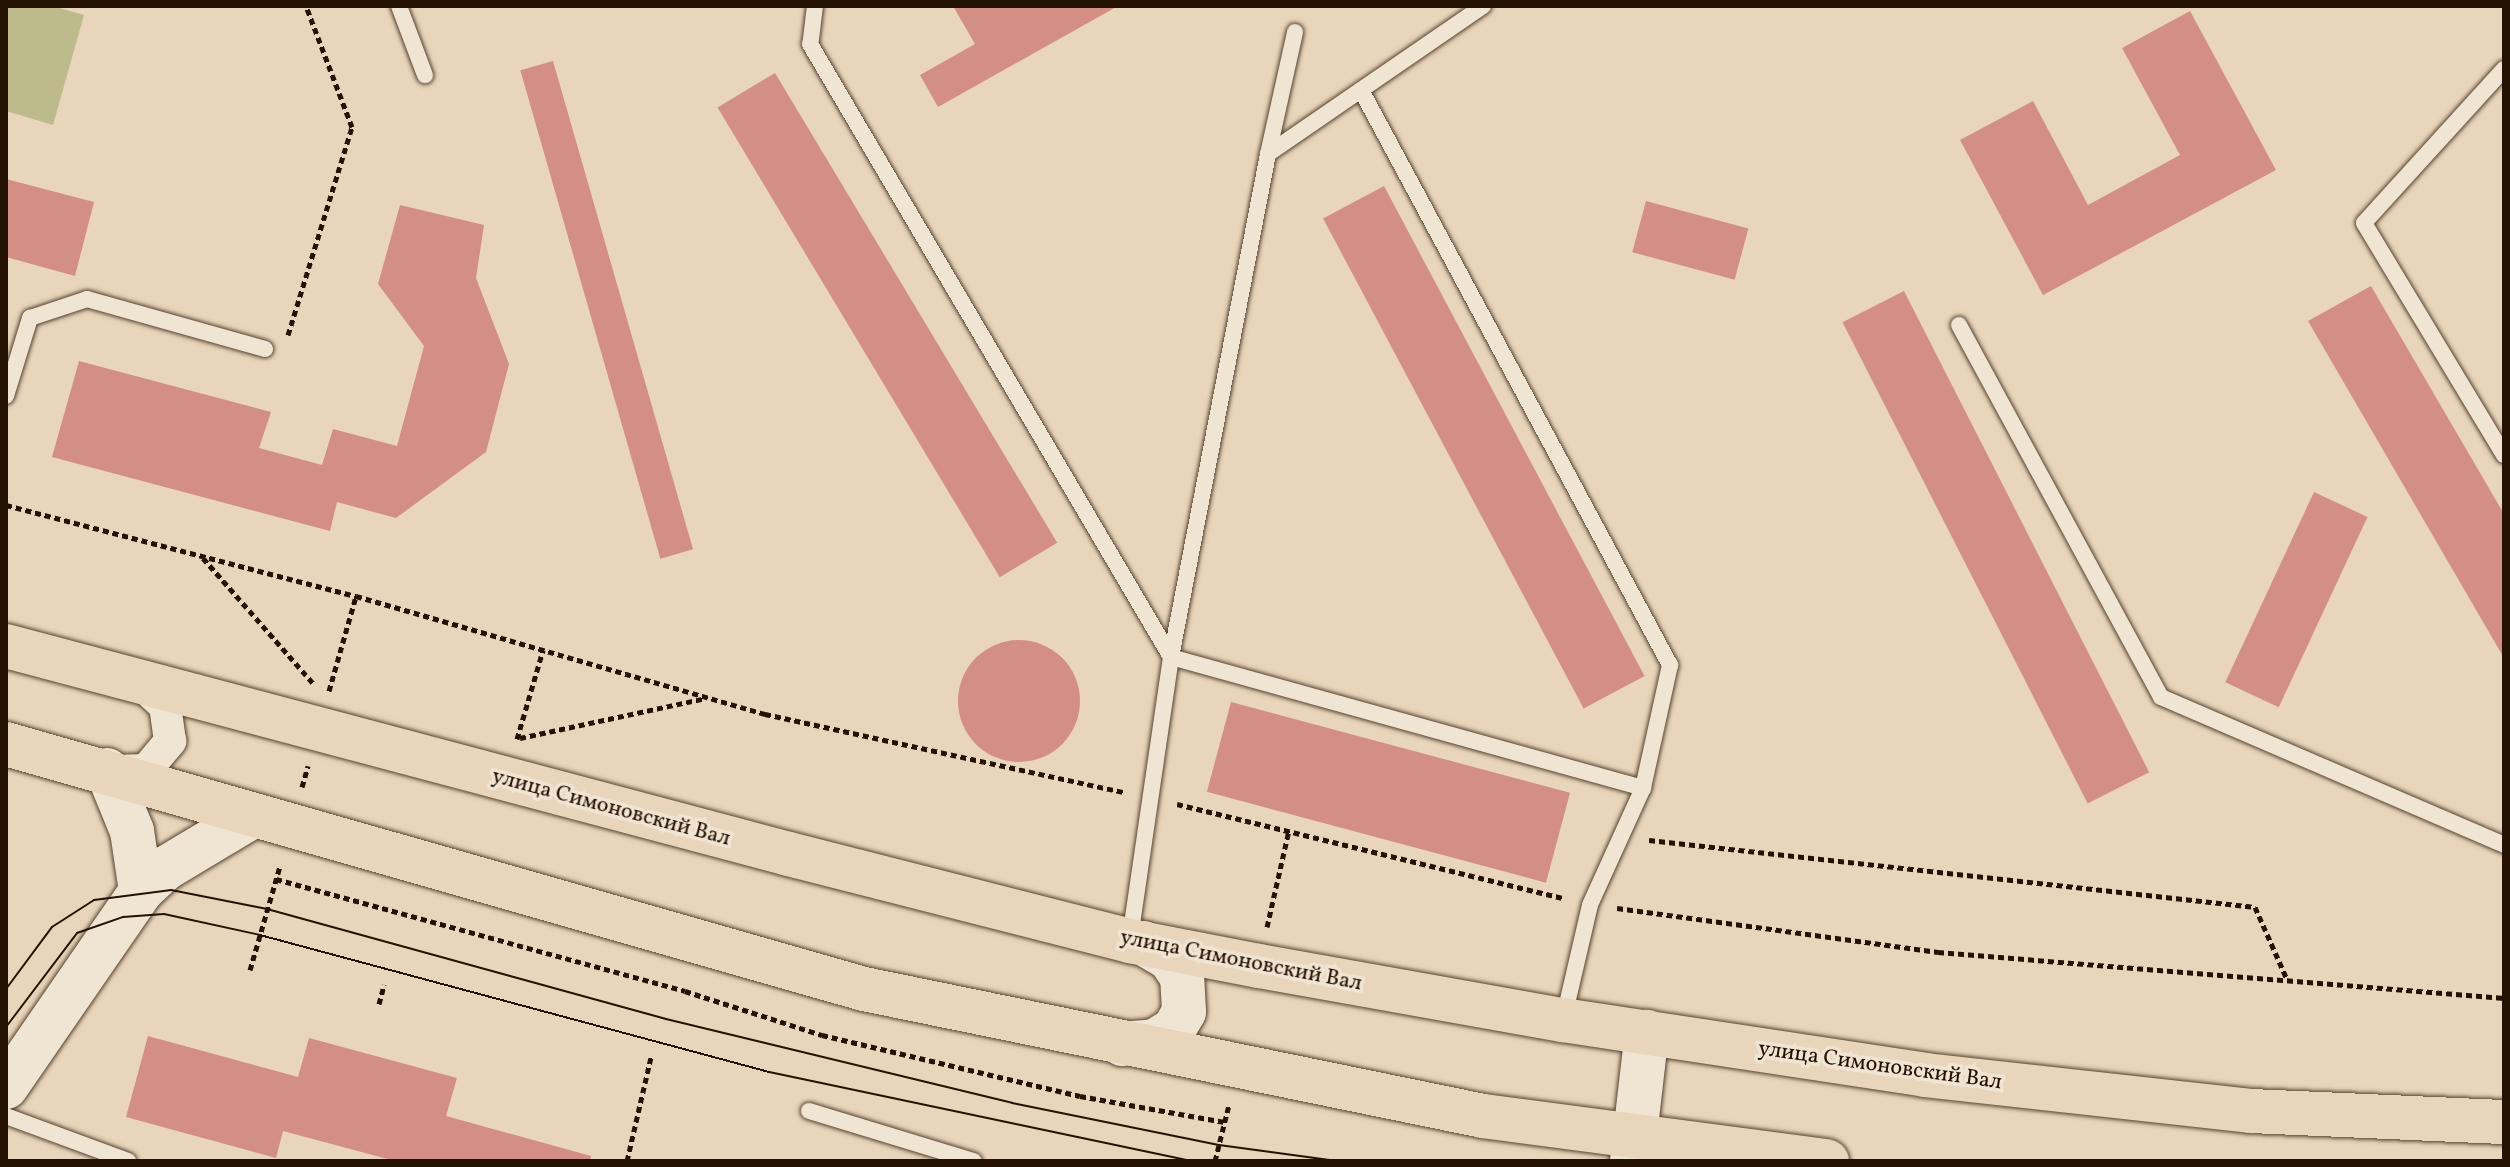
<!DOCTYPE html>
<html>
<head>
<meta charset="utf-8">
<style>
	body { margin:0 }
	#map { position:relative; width:2510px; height:1167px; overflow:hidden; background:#e8d5bb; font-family:Vollkorn,serif }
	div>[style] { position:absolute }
	.green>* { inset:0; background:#bdbb8b }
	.building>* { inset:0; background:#d38f85; transform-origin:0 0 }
	.round { border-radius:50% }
	.path>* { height:5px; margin-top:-2.5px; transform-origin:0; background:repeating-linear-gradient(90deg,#251100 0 6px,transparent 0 10px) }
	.roads { filter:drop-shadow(0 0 2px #56422f) drop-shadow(0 0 2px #56422f) }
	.lane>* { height:16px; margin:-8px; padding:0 8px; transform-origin:8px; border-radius:8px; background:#f0e4d3 }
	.street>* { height:32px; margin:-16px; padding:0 16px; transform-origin:16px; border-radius:16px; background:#f0e4d3 }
	.secondary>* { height:44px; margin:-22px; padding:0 22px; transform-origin:22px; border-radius:22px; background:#f0e4d3 }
	.primary>* { height:44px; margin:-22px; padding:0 22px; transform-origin:22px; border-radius:22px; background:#e8d5bb }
	.tram>* { height:2px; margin:-1px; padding:0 1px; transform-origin:1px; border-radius:1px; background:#251100 }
	span { translate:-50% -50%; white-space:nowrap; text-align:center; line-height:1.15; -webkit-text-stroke:7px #f0e4d3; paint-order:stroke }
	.street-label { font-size:22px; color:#251100 }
	.frame { position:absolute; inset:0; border:8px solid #251100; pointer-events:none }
</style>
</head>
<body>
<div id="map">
	<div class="green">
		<i style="clip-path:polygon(6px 6px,52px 6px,84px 15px,53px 125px,6px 111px)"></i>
	</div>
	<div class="building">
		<i style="clip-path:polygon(953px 6px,1118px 6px,938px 107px,920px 75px,975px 44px)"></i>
		<i style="clip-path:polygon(2190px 11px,2276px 170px,2043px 295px,1960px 140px,2033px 101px,2088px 205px,2180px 155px,2122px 48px)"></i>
		<i style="left:553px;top:61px;width:508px;height:34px;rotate:74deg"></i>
		<i style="left:775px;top:73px;width:548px;height:67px;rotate:59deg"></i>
		<i style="clip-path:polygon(6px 179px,94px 202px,75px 276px,6px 257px)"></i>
		<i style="left:1384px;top:186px;width:555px;height:69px;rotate:62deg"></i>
		<i style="left:1646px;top:201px;width:106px;height:53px;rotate:15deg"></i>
		<i style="clip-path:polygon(400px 205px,484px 225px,476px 278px,509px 364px,486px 452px,396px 518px,337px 502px,330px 531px,52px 457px,79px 361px,271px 412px,259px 448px,322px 465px,333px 429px,397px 446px,424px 346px,378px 284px)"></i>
		<i style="clip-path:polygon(2371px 286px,2504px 514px,2504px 658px,2308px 321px)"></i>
		<i style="left:1904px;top:291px;width:540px;height:69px;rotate:63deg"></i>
		<i style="left:2314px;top:492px;width:59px;height:210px;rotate:25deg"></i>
		<i class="round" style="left:958px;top:640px;width:122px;height:122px"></i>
		<i style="left:1231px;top:702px;width:351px;height:93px;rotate:15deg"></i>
		<i style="clip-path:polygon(148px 1036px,298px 1077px,309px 1038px,457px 1078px,446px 1116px,591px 1156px,590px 1161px,395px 1161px,283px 1131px,276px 1158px,126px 1117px)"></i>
	</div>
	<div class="path">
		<i style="left:288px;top:335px;width:218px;rotate:-72.9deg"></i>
		<i style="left:352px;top:127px;width:129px;rotate:-110.8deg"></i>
		<i style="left:6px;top:505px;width:362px;rotate:14.6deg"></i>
		<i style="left:356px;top:596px;width:426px;rotate:16.1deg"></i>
		<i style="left:765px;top:714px;width:367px;rotate:12.3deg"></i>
		<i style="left:203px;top:558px;width:167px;rotate:48.7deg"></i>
		<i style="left:329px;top:691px;width:99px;rotate:-74.1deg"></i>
		<i style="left:520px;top:738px;width:190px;rotate:-12.1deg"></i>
		<i style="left:517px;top:739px;width:93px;rotate:-73.7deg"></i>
		<i style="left:302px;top:787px;width:22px;rotate:-74deg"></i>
		<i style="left:1177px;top:804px;width:398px;rotate:13.7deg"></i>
		<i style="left:1649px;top:840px;width:610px;rotate:6.31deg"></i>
		<i style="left:2255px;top:907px;width:77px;rotate:66.1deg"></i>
		<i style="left:276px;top:879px;width:424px;rotate:15.3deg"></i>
		<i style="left:685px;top:991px;width:144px;rotate:17.8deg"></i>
		<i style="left:822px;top:1035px;width:265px;rotate:13.3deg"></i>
		<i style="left:1080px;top:1096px;width:147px;rotate:10.2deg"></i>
		<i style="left:1617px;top:908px;width:324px;rotate:7.8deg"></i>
		<i style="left:1938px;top:952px;width:568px;rotate:4.65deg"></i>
		<i style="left:1267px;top:927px;width:99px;rotate:-77.2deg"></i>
		<i style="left:250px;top:970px;width:108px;rotate:-73.9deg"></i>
		<i style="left:379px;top:1004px;width:20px;rotate:-75deg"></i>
		<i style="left:627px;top:1161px;width:107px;rotate:-77deg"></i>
		<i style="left:1215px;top:1161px;width:58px;rotate:-76deg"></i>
	</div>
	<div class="roads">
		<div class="lane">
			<i style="left:399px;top:6px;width:74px;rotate:69.4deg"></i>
			<i style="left:815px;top:6px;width:38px;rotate:97deg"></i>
			<i style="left:810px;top:44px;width:711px;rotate:59.51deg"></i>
			<i style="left:1171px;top:657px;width:285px;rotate:98.3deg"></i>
			<i style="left:1483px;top:6px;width:261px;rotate:145.5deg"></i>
			<i style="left:1268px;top:154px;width:512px;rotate:100.92deg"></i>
			<i style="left:1171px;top:657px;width:490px;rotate:15.5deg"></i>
			<i style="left:1643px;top:788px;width:128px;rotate:114.4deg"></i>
			<i style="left:1590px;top:905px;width:115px;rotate:103.1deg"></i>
			<i style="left:2504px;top:69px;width:208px;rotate:132.3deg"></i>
			<i style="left:2364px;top:223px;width:271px;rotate:58.9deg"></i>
			<i style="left:1361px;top:90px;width:653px;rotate:61.75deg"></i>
			<i style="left:1670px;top:665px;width:126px;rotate:102.4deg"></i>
			<i style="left:1268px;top:154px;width:125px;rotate:-77.5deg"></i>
			<i style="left:1959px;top:325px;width:423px;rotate:61.5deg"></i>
			<i style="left:2161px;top:697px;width:374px;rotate:23.3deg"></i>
			<i style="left:6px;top:396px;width:82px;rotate:-72.9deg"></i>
			<i style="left:30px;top:318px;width:60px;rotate:-18.4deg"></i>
			<i style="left:87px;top:299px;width:185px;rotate:15.7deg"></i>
			<i style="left:809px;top:1111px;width:172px;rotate:16.9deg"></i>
			<i style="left:6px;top:1116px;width:130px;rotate:20.2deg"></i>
		</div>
		<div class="street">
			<i style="left:114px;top:771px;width:32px;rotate:-2deg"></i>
			<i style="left:146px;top:770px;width:38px;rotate:-50deg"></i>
			<i style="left:170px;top:741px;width:35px;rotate:-98deg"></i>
			<i style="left:165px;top:706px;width:35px;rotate:-137deg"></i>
		</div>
		<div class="secondary">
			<i style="left:107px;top:770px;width:66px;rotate:67.7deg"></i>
			<i style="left:132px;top:831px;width:61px;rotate:81.5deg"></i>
			<i style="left:1122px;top:1044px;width:33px;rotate:-5deg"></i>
			<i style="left:1155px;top:1041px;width:22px;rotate:-32deg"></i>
			<i style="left:1174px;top:1029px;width:20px;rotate:-60deg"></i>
			<i style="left:1184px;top:1012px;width:35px;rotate:-93deg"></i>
			<i style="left:1182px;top:977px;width:22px;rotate:-124deg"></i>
			<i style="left:1170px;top:959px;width:31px;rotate:-149deg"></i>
			<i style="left:6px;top:1087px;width:238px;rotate:-55.4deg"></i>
			<i style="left:141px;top:891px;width:34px;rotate:-43deg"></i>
			<i style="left:166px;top:868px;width:101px;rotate:-30.9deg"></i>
			<i style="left:1632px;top:1161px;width:130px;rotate:-83.4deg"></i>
		</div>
		<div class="primary">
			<i style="left:6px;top:646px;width:810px;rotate:14.88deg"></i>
			<i style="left:789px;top:854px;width:352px;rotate:14.3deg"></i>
			<i style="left:1130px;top:941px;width:131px;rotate:11deg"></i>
			<i style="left:1259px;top:966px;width:309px;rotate:10.1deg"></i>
			<i style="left:1563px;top:1020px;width:366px;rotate:8.6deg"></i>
			<i style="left:1925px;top:1075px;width:328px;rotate:6.3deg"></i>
			<i style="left:2251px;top:1111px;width:253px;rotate:2.5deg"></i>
			<i style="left:6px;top:744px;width:892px;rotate:15.94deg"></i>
			<i style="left:864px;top:989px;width:632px;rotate:11.59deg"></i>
			<i style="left:1483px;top:1116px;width:347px;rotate:7.5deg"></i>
		</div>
	</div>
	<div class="tram">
		<i style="left:6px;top:989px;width:77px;rotate:-53.4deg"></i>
		<i style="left:52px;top:927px;width:50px;rotate:-32.7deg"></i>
		<i style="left:94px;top:900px;width:78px;rotate:-7.4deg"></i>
		<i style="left:171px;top:890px;width:98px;rotate:11.2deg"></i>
		<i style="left:267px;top:909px;width:414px;rotate:15.4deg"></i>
		<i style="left:666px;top:1019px;width:356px;rotate:13.6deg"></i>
		<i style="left:1012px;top:1103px;width:211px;rotate:11.5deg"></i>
		<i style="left:1219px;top:1145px;width:119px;rotate:7.7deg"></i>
		<i style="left:6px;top:1027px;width:118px;rotate:-52.9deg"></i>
		<i style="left:77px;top:933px;width:49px;rotate:-19.2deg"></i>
		<i style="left:123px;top:917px;width:41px;rotate:-4.2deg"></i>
		<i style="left:164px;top:914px;width:98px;rotate:12.3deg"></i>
		<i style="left:260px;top:935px;width:527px;rotate:15.06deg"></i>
		<i style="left:769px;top:1072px;width:433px;rotate:11.9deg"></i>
	</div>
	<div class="street-label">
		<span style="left:611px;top:808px;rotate:15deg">улица Симоновский Вал</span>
		<span style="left:1241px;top:961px;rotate:11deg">улица Симоновский Вал</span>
		<span style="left:1880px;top:1066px;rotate:8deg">улица Симоновский Вал</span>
	</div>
	<div class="frame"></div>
</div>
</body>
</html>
